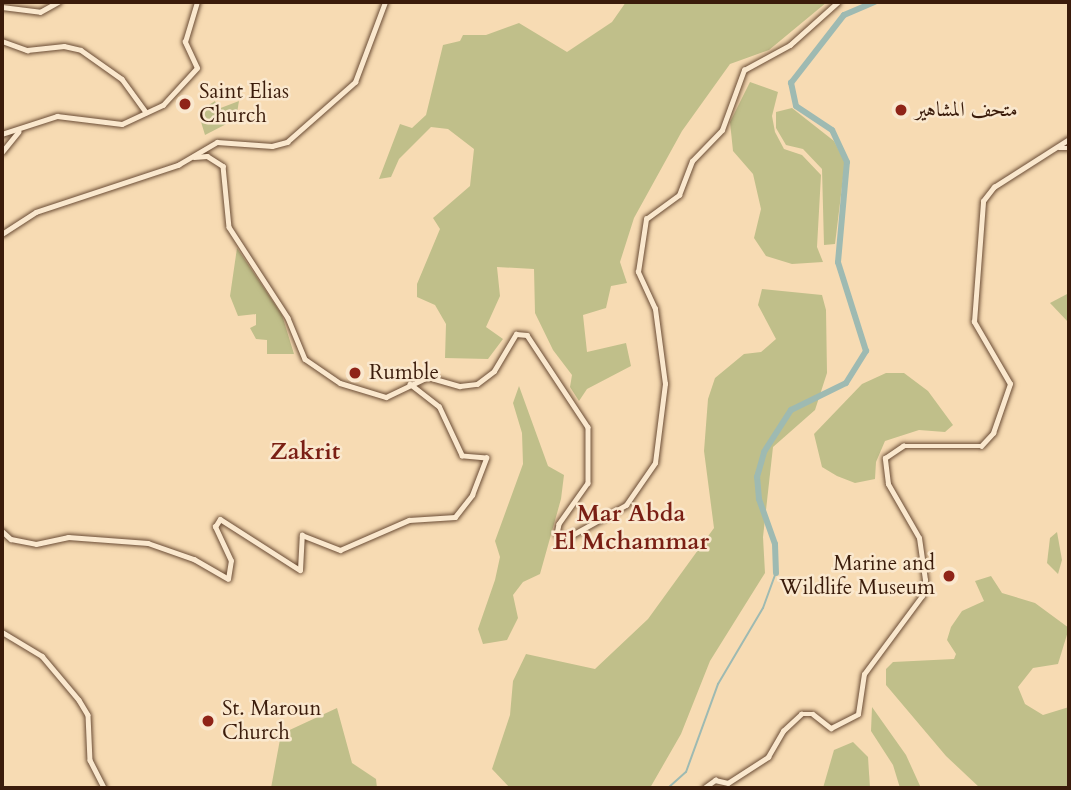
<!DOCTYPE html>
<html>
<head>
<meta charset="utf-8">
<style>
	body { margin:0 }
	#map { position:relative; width:1071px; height:790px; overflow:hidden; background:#f7dbb3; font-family:Cardo,Amiri,serif }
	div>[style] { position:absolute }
	.green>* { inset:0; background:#c0bf8a }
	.stream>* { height:2px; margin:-1px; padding:0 1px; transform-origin:1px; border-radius:1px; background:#9ebab2 }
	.river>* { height:6px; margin:-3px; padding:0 3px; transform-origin:3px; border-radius:3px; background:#9ebab2 }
	.roads { filter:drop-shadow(0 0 2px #6a4c35) drop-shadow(0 0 2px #6a4c35) }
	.tertiary>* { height:4.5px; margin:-2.25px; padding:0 2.25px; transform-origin:2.25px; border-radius:2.25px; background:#fae8ce }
	.dots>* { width:19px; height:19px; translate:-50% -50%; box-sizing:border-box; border:4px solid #fae8ce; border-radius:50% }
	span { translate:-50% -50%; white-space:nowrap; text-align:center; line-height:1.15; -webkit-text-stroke:5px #fae8ce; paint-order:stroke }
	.poi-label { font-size:21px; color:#3b1c0b }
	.left { translate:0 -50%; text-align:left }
	.right { translate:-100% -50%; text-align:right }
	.quarter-label { font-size:24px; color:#7a1f14; font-weight:700 }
	.frame { position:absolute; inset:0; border:4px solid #3b1c0b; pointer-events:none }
</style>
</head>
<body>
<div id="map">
	<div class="green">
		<i style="clip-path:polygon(626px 2px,827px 2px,769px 50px,730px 64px,682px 131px,634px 218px,620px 262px,627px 283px,611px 286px,606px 308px,583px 315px,587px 352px,626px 343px,631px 366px,587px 389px,579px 401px,570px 387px,572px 375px,553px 350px,535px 313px,534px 269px,497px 267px,500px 296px,486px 327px,503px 339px,488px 359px,445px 358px,446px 324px,435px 305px,417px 297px,417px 284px,440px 229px,433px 218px,470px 186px,474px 149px,448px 129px,431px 127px,399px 159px,391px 177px,379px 179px,400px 124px,412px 128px,426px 115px,443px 45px,460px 41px,463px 35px,486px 35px,519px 23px,567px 52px,612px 22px)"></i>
		<i style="clip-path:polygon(750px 82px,778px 92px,772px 116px,775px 132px,784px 149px,802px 155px,821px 175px,817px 247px,823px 262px,792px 264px,766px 256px,754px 238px,761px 209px,753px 174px,733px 151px,730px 122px)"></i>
		<i style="clip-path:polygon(215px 101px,218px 109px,239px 101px,236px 119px,205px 135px,198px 112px)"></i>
		<i style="clip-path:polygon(792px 108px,834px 141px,845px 162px,835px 244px,824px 245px,822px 169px,803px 149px,786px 145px,776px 128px,776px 112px)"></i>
		<i style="clip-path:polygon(237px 248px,282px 315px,294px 354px,267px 354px,267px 340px,256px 339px,250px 328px,256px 325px,256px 314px,238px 316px,230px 296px)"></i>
		<i style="clip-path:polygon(762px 289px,822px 295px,826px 310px,827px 373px,815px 410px,773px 447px,763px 537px,765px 573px,710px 661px,681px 734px,650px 788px,510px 788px,492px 769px,510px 715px,513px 681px,526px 654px,595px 669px,648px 619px,714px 528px,704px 451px,708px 399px,715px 378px,744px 354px,761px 352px,776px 339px,758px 305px)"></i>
		<i style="clip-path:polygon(1069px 293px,1069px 323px,1050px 303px)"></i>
		<i style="clip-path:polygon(886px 373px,904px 373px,928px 391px,953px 425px,945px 432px,919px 430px,885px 441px,876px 462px,875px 479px,855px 483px,837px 476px,822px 467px,814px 434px,862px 384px)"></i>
		<i style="clip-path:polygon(519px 386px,548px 466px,564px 475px,561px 499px,540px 574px,523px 582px,513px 595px,518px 618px,507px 640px,483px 644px,478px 629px,495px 580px,500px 557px,495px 541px,523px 464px,522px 433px,513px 403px)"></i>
		<i style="clip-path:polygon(1057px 532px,1062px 560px,1058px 574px,1047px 563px,1050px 538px)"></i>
		<i style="clip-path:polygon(991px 576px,1002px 593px,1035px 603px,1069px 628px,1058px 664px,1033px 668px,1018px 687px,1025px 704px,1043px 715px,1069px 707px,1069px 788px,980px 788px,946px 756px,886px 685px,886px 669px,893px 662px,954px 659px,956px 654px,947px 640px,951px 627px,962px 611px,984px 601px,975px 581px)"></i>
		<i style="clip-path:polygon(872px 707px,906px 755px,921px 788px,900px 788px,893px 765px,871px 731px)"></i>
		<i style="clip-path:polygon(337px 708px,352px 763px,376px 779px,377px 788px,271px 788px,281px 734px)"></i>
		<i style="clip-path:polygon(853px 742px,868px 757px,870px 788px,823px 788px,834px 750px)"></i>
	</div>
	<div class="stream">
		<i style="left:668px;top:788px;width:24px;rotate:-42deg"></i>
		<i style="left:686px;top:772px;width:94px;rotate:-70deg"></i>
		<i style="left:718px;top:684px;width:88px;rotate:-59.4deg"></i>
		<i style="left:763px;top:608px;width:37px;rotate:-70deg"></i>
	</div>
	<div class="river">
		<i style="left:776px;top:573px;width:29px;rotate:-92deg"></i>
		<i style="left:775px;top:544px;width:48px;rotate:-109.6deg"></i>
		<i style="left:759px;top:499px;width:22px;rotate:-95deg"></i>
		<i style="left:757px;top:477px;width:26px;rotate:-74deg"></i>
		<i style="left:764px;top:452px;width:50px;rotate:-57.3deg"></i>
		<i style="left:791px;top:410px;width:61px;rotate:-26.1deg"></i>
		<i style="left:846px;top:383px;width:38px;rotate:-58deg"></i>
		<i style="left:866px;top:351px;width:93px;rotate:-107.5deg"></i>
		<i style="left:838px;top:262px;width:100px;rotate:-84.9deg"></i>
		<i style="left:847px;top:162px;width:35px;rotate:-115deg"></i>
		<i style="left:832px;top:130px;width:43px;rotate:-146.3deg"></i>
		<i style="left:796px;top:106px;width:24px;rotate:-102deg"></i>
		<i style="left:791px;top:83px;width:86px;rotate:-52.1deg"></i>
		<i style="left:844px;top:15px;width:33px;rotate:-23deg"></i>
	</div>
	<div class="roads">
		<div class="tertiary">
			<i style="left:2px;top:7px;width:38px;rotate:7deg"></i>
			<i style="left:40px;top:12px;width:21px;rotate:-29deg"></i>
			<i style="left:2px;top:41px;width:27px;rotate:20deg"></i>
			<i style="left:27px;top:50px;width:37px;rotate:-6deg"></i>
			<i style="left:64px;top:46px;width:17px;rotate:13deg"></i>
			<i style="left:81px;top:50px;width:50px;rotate:35.3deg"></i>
			<i style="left:122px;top:79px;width:41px;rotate:54deg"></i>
			<i style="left:2px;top:134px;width:58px;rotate:-18.1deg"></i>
			<i style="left:57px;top:116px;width:65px;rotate:7deg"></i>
			<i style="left:122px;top:124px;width:45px;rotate:-24.9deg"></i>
			<i style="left:163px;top:105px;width:50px;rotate:-47.4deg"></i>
			<i style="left:197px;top:68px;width:29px;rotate:-115deg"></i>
			<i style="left:185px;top:42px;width:42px;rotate:-73.3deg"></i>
			<i style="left:1059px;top:148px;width:10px"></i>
			<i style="left:2px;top:152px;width:26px;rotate:-51deg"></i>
			<i style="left:194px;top:157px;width:13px;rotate:-4deg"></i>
			<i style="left:207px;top:156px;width:19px;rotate:32deg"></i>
			<i style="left:223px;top:166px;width:61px;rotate:84.4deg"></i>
			<i style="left:229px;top:227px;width:108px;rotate:57deg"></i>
			<i style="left:288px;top:318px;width:44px;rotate:67.5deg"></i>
			<i style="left:305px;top:359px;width:42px;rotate:34.4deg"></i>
			<i style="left:340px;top:383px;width:48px;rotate:16.9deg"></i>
			<i style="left:386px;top:397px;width:47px;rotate:-25.5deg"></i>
			<i style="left:428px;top:377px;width:33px;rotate:16deg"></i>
			<i style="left:460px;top:386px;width:17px;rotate:-7deg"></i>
			<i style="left:477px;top:384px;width:21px;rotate:-37deg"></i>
			<i style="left:494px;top:371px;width:43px;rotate:-59.3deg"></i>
			<i style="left:516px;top:334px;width:11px;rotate:5deg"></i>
			<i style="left:527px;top:335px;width:110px;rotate:56.5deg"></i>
			<i style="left:588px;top:427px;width:56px;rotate:90deg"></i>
			<i style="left:588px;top:483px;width:50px;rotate:125.3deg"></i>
			<i style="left:559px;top:524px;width:10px;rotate:101deg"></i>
			<i style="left:557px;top:534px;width:9px;rotate:32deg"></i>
			<i style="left:565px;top:539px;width:70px;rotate:-29.1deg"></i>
			<i style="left:626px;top:505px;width:51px;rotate:-55.4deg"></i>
			<i style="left:655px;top:463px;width:80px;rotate:-82.8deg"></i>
			<i style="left:665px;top:384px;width:76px;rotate:-97.6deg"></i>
			<i style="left:655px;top:309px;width:41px;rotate:-114.7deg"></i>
			<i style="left:638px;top:272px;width:54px;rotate:-81.4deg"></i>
			<i style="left:646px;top:219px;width:41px;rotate:-36deg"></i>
			<i style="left:679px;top:195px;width:36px;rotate:-69deg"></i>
			<i style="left:692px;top:161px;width:43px;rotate:-45.9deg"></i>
			<i style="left:722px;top:130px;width:64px;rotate:-69.9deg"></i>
			<i style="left:744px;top:70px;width:52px;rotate:-28.5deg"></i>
			<i style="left:790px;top:45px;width:64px;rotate:-41.9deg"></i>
			<i style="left:2px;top:234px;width:40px;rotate:-32.9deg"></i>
			<i style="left:36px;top:212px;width:150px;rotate:-18.3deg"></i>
			<i style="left:178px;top:165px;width:45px;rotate:-30.5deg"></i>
			<i style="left:217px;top:142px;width:55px;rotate:4.2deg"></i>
			<i style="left:272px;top:146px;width:16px;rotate:-15deg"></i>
			<i style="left:287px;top:142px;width:91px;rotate:-41.4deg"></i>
			<i style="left:355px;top:82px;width:85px;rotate:-69.4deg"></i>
			<i style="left:2px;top:531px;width:12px;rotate:42deg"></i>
			<i style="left:11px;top:539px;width:25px;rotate:11deg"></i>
			<i style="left:36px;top:544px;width:33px;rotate:-12deg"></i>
			<i style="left:68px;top:537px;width:80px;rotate:4.3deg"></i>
			<i style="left:148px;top:543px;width:49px;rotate:19.2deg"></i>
			<i style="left:194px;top:559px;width:39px;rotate:30deg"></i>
			<i style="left:228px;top:579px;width:18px;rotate:-81deg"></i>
			<i style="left:231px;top:561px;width:38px;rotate:-115deg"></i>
			<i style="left:215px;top:527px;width:9px;rotate:-58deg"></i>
			<i style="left:220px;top:519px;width:95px;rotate:32.5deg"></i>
			<i style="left:300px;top:570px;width:35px;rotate:-87deg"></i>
			<i style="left:302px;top:535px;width:41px;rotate:21.5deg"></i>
			<i style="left:340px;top:550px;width:75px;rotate:-23.5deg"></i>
			<i style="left:409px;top:520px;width:46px;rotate:-3.7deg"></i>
			<i style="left:455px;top:517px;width:28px;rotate:-52deg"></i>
			<i style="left:472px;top:495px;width:40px;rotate:-69deg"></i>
			<i style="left:486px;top:458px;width:24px;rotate:-175deg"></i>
			<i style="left:462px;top:456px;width:54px;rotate:-115.1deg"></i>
			<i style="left:439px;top:407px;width:37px;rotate:-142deg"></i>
			<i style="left:2px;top:632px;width:47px;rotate:31deg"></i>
			<i style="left:42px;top:656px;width:57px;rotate:49.9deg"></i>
			<i style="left:79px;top:700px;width:17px;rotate:59deg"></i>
			<i style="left:88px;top:715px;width:45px;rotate:87.5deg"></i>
			<i style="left:90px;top:760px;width:31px;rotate:63deg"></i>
			<i style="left:704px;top:788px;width:14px;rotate:-36deg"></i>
			<i style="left:715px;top:780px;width:13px;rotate:13deg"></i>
			<i style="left:728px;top:783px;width:48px;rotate:-33deg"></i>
			<i style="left:768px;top:757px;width:30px;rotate:-60deg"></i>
			<i style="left:783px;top:731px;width:25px;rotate:-43deg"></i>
			<i style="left:801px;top:714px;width:12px"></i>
			<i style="left:813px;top:714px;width:23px;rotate:38deg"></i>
			<i style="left:831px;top:728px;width:30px;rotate:-27deg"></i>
			<i style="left:858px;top:714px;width:40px;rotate:-81.5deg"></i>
			<i style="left:864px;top:674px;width:97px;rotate:-53.4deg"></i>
			<i style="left:922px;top:596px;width:16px;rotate:-79deg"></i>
			<i style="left:925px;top:580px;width:42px;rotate:-98.1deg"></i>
			<i style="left:919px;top:538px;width:62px;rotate:-119.9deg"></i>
			<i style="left:888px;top:484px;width:26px;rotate:-97deg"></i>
			<i style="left:885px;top:458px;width:22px;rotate:-34deg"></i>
			<i style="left:903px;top:446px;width:78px"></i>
			<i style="left:981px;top:446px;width:18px;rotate:-47deg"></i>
			<i style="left:993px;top:433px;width:52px;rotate:-70.9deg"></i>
			<i style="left:1010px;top:384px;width:72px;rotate:-120.1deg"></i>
			<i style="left:974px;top:322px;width:121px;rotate:-85.7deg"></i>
			<i style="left:983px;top:201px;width:18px;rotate:-52deg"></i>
			<i style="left:994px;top:187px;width:89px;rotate:-32.6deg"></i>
		</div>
	</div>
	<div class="dots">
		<i style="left:185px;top:104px;background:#8f2418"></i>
		<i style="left:901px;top:110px;background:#8f2418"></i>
		<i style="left:355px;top:373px;background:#8f2418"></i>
		<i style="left:949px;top:576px;background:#8f2418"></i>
		<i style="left:208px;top:721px;background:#8f2418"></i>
	</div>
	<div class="poi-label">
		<span class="left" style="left:199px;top:104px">Saint Elias<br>Church</span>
		<span class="left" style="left:915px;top:110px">متحف المشاهير</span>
		<span class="left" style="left:369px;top:373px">Rumble</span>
		<span class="right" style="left:935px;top:576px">Marine and<br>Wildlife Museum</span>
		<span class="left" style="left:222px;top:721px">St. Maroun<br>Church</span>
	</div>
	<div class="quarter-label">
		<span style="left:305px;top:452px">Zakrit</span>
		<span style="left:631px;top:528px">Mar Abda<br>El Mchammar</span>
	</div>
	<div class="frame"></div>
</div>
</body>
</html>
